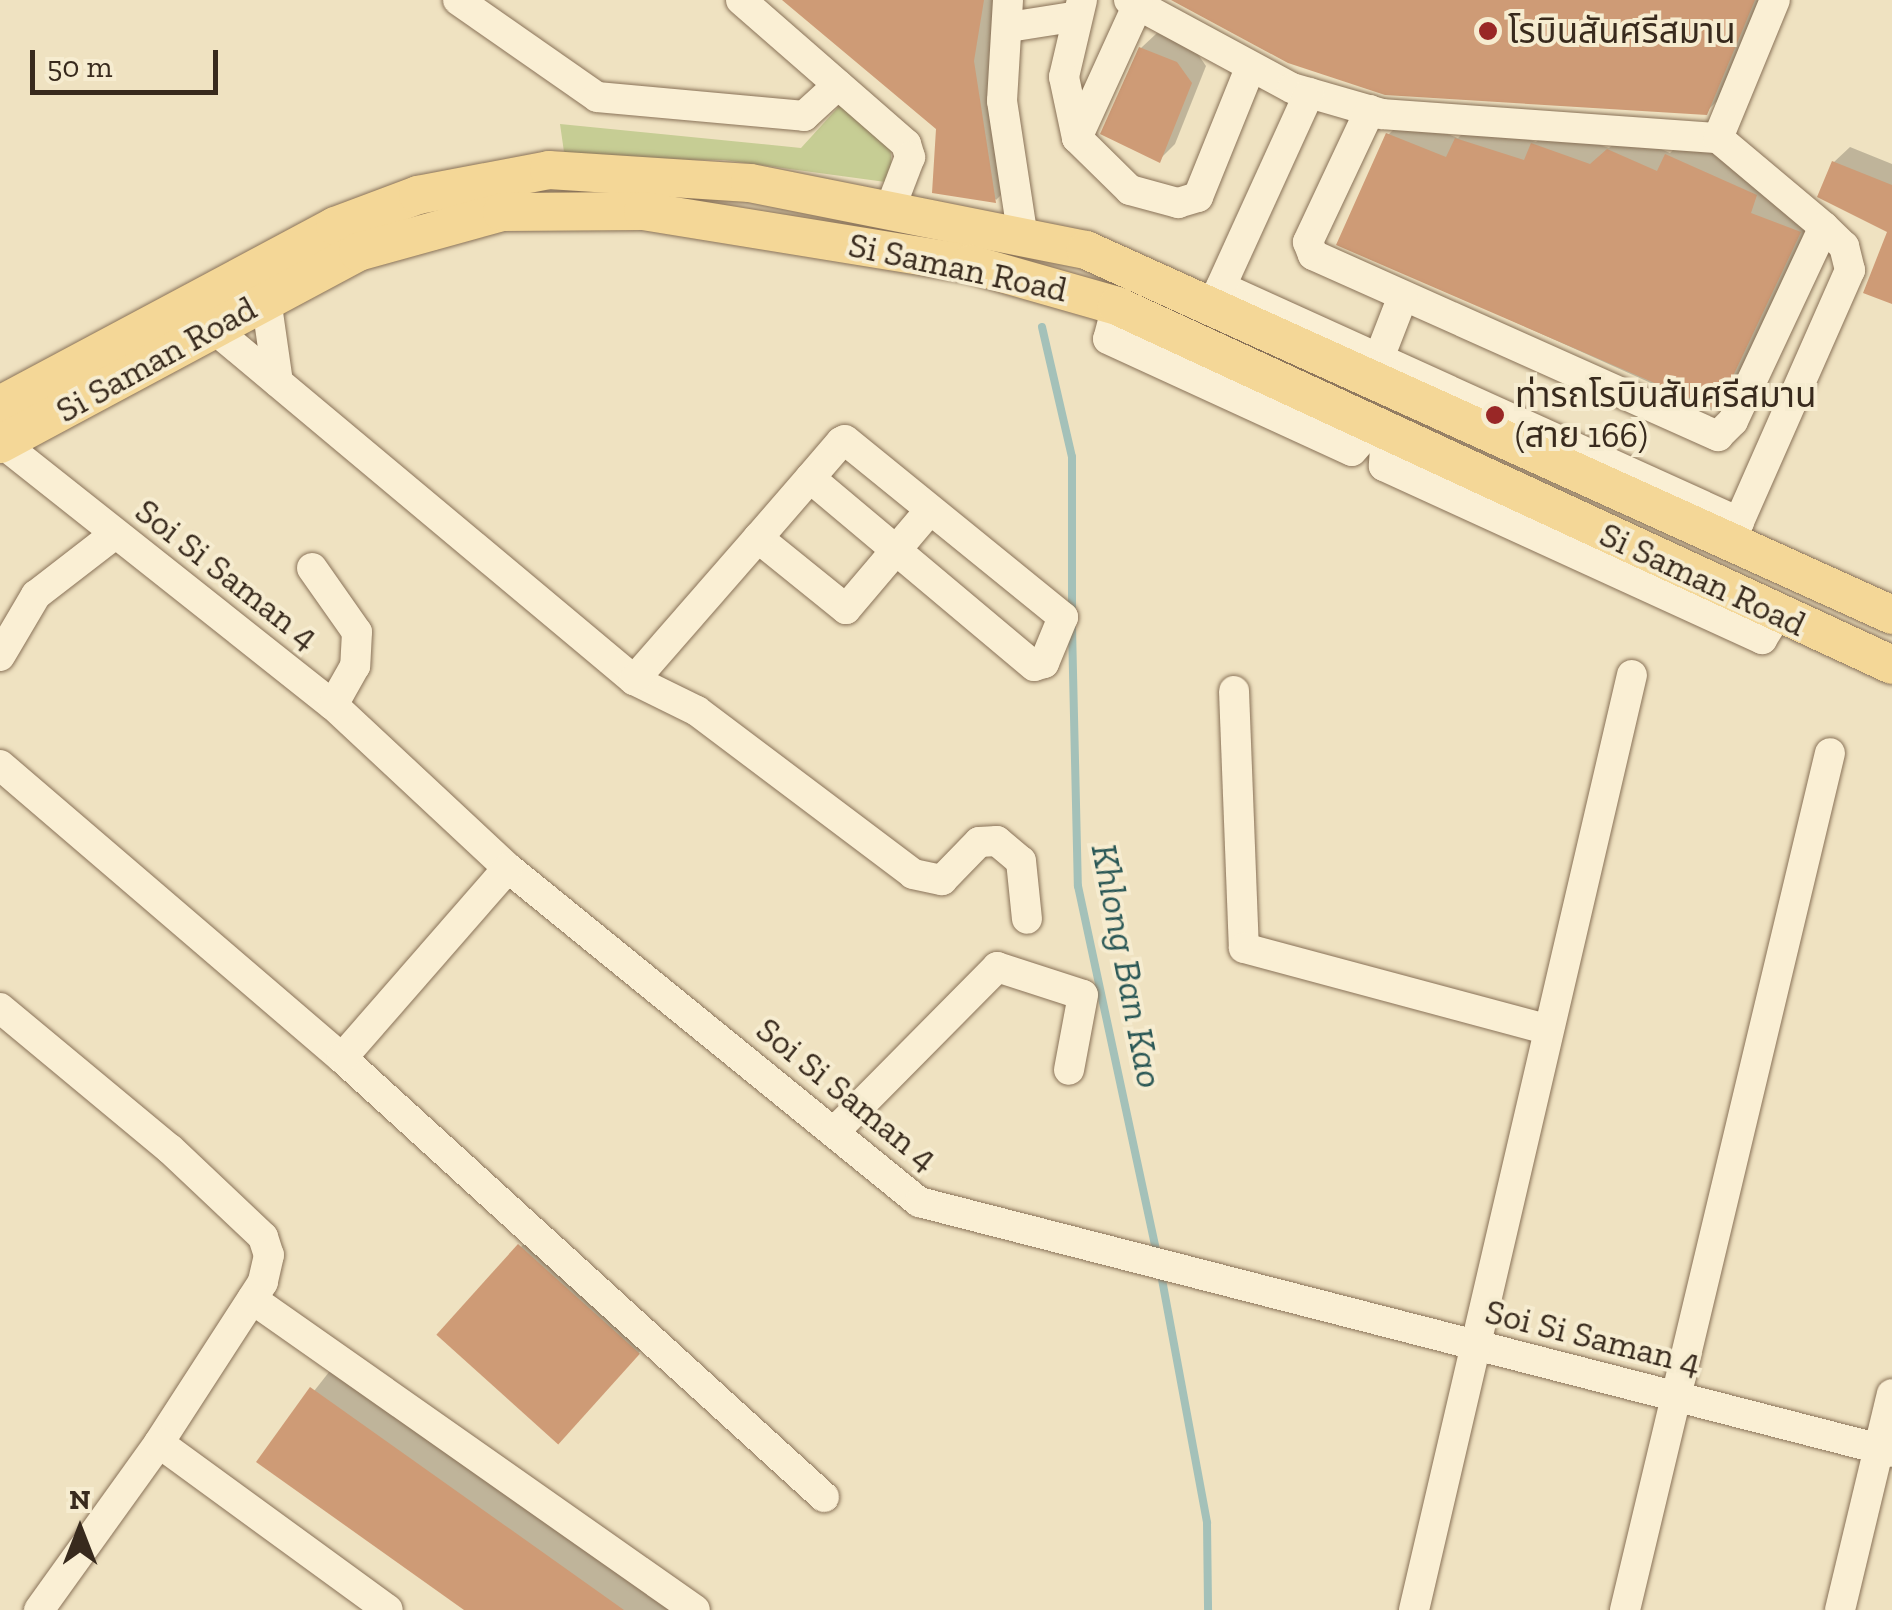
<!DOCTYPE html>
<html>
<head>
<meta charset="utf-8">
<style>
	body { margin:0 }
	#map { position:relative; width:1892px; height:1610px; overflow:hidden; background:#efe2c1; font-family:"Zilla Slab","Noto Sans Thai",serif }
	div>[style] { position:absolute }
	.green>* { inset:0; background:#c6cd94 }
	.shadow>* { inset:0; background:#0003 }
	.stream>* { height:8px; margin:-4px; padding:0 4px; transform-origin:4px; border-radius:4px; background:#a4c1b9 }
	.building>* { inset:0; background:#ce9b76; transform-origin:0 0 }
	.roads { filter:drop-shadow(0 0 2px #897258) drop-shadow(0 0 2px #897258) }
	.minor>* { height:30px; margin:-15px; padding:0 15px; transform-origin:15px; border-radius:15px; background:#faefd4 }
	.major>* { height:38px; margin:-19px; padding:0 19px; transform-origin:19px; border-radius:19px; background:#f4d797 }
	.dots>* { width:28px; height:28px; translate:-50% -50%; box-sizing:border-box; border:5px solid #f6ecd0; border-radius:50% }
	span { translate:-50% -50%; white-space:nowrap; text-align:center; line-height:1.15; -webkit-text-stroke:8px #f6ecd0; paint-order:stroke }
	.poi-label { font-size:35px; color:#382a1d }
	.left { translate:0 -50%; text-align:left }
	.street-label { font-size:35px; color:#382a1d }
	.water-label { font-size:38px; color:#2b5856; font-style:italic }
	.north { position:absolute; left:30px; top:1480px; width:100px; height:100px; -webkit-text-stroke:8px #f6ecd0; paint-order:stroke; rotate:0deg; font-size:28px; font-weight:700; line-height:40px; text-align:center; color:#382a1d }
	.north::after { content:''; display:block; margin:auto; width:35px; height:45px; background:#382a1d; clip-path:polygon(50% 0,100% 100%,50% 72%,0 100%) }
	.scale { position:absolute; left:30px; top:50px; width:188px; height:45px; box-sizing:border-box; border:5px solid #382a1d; border-top:0; padding-left:12px; font-size:30px; line-height:35px; white-space:nowrap; color:#382a1d; -webkit-text-stroke:8px #f6ecd0; paint-order:stroke }
</style>
</head>
<body>
<div id="map">
	<div class="green">
		<i style="clip-path:polygon(842px 103px,890px 143px,893px 183px,724px 160px,565px 159px,560px 124px,801px 148px)"></i>
	</div>
	<div class="shadow">
		<i style="clip-path:polygon(786px 0,1001px 0,1017px 179px,996px 200px,938px 128px)"></i>
		<i style="clip-path:polygon(1176px 0,1767px 0,1728px 90px,1706px 112px)"></i>
		<i style="clip-path:polygon(1157px 33px,1193px 47px,1206px 66px,1175px 144px,1159px 160px,1141px 48px)"></i>
		<i style="clip-path:polygon(1405px 118px,1458px 138px,1474px 122px,1536px 142px,1550px 128px,1609px 148px,1626px 133px,1670px 153px,1684px 139px,1772px 178px,1816px 215px,1730px 394px,1713px 411px,1339px 243px,1388px 135px)"></i>
		<i style="clip-path:polygon(1850px 147px,1892px 164px,1892px 302px,1890px 230px,1834px 162px)"></i>
		<i style="clip-path:polygon(541px 1225px,658px 1331px,581px 1418px,441px 1335px)"></i>
		<i style="clip-path:polygon(333px 1367px,675px 1610px,469px 1610px,259px 1461px)"></i>
	</div>
	<div class="stream">
		<i style="left:1042px;top:327px;width:133px;rotate:77deg"></i>
		<i style="left:1072px;top:457px;width:157px;rotate:90deg"></i>
		<i style="left:1072px;top:628px;width:258px;rotate:88.7deg"></i>
		<i style="left:1078px;top:886px;width:378px;rotate:77.9deg"></i>
		<i style="left:1161px;top:1274px;width:253px;rotate:79.5deg"></i>
		<i style="left:1207px;top:1523px;width:87px;rotate:89.3deg"></i>
	</div>
	<div class="building">
		<i style="clip-path:polygon(782px 0,984px 0,974px 61px,996px 203px,932px 193px,936px 129px)"></i>
		<i style="clip-path:polygon(1171px 0,1755px 0,1707px 115px,1385px 95px,1288px 63px)"></i>
		<i style="clip-path:polygon(1139px 47px,1177px 62px,1192px 83px,1160px 163px,1100px 134px)"></i>
		<i style="clip-path:polygon(1386px 133px,1446px 157px,1455px 138px,1524px 160px,1531px 143px,1590px 164px,1607px 149px,1657px 171px,1665px 154px,1757px 195px,1751px 213px,1801px 232px,1717px 410px,1336px 245px)"></i>
		<i style="clip-path:polygon(1832px 161px,1892px 185px,1892px 304px,1863px 293px,1887px 232px,1817px 197px)"></i>
		<i style="left:518px;top:1244px;width:164px;height:122px;rotate:42deg"></i>
		<i style="clip-path:polygon(310px 1387px,624px 1610px,464px 1610px,256px 1462px)"></i>
	</div>
	<div class="roads">
		<div class="minor">
			<i style="left:458px;top:0;width:169px;rotate:34.9deg"></i>
			<i style="left:597px;top:97px;width:208px;rotate:5.2deg"></i>
			<i style="left:804px;top:116px;width:46px;rotate:-42.4deg"></i>
			<i style="left:741px;top:0;width:219px;rotate:41.1deg"></i>
			<i style="left:906px;top:144px;width:14px;rotate:73deg"></i>
			<i style="left:910px;top:157px;width:50px;rotate:111deg"></i>
			<i style="left:1008px;top:0;width:101px;rotate:93.4deg"></i>
			<i style="left:1002px;top:101px;width:133px;rotate:81.3deg"></i>
			<i style="left:1082px;top:0;width:79px;rotate:103.2deg"></i>
			<i style="left:1064px;top:77px;width:62px;rotate:78deg"></i>
			<i style="left:1077px;top:138px;width:74px;rotate:44.5deg"></i>
			<i style="left:1130px;top:190px;width:50px;rotate:15.2deg"></i>
			<i style="left:1178px;top:203px;width:21px;rotate:-17deg"></i>
			<i style="left:1198px;top:197px;width:139px;rotate:-68deg"></i>
			<i style="left:1129px;top:0;width:185px;rotate:28.4deg"></i>
			<i style="left:1292px;top:88px;width:94px;rotate:16.1deg"></i>
			<i style="left:1382px;top:114px;width:337px;rotate:4.1deg"></i>
			<i style="left:1718px;top:138px;width:138px;rotate:40deg"></i>
			<i style="left:1824px;top:227px;width:28px;rotate:44deg"></i>
			<i style="left:1844px;top:246px;width:25px;rotate:76deg"></i>
			<i style="left:1850px;top:270px;width:295px;rotate:113.8deg"></i>
			<i style="left:1009px;top:27px;width:64px;rotate:-9deg"></i>
			<i style="left:1370px;top:110px;width:146px;rotate:115.2deg"></i>
			<i style="left:1308px;top:242px;width:14px;rotate:69deg"></i>
			<i style="left:1313px;top:255px;width:444px;rotate:24.1deg"></i>
			<i style="left:1718px;top:436px;width:21px;rotate:-45deg"></i>
			<i style="left:1733px;top:421px;width:214px;rotate:-64.9deg"></i>
			<i style="left:1077px;top:138px;width:147px;rotate:-65.5deg"></i>
			<i style="left:1718px;top:138px;width:149px;rotate:-67.6deg"></i>
			<i style="left:1221px;top:287px;width:569px;rotate:24.4deg"></i>
			<i style="left:266px;top:299px;width:84px;rotate:81.8deg"></i>
			<i style="left:1213px;top:304px;width:232px;rotate:-65.5deg"></i>
			<i style="left:1117px;top:306px;width:34px;rotate:105deg"></i>
			<i style="left:1108px;top:339px;width:268px;rotate:24.7deg"></i>
			<i style="left:1352px;top:451px;width:30px;rotate:-49deg"></i>
			<i style="left:213px;top:328px;width:549px;rotate:39.9deg"></i>
			<i style="left:634px;top:680px;width:70px;rotate:26.2deg"></i>
			<i style="left:697px;top:711px;width:271px;rotate:37deg"></i>
			<i style="left:913px;top:874px;width:30px;rotate:12deg"></i>
			<i style="left:942px;top:880px;width:53px;rotate:-45.8deg"></i>
			<i style="left:979px;top:842px;width:18px;rotate:-3deg"></i>
			<i style="left:997px;top:841px;width:31px;rotate:40deg"></i>
			<i style="left:1021px;top:861px;width:58px;rotate:84.1deg"></i>
			<i style="left:1379px;top:358px;width:66px;rotate:-68.8deg"></i>
			<i style="left:1386px;top:434px;width:32px;rotate:94deg"></i>
			<i style="left:1384px;top:466px;width:416px;rotate:24.6deg"></i>
			<i style="left:1762px;top:639px;width:31px;rotate:-58deg"></i>
			<i style="left:2px;top:443px;width:422px;rotate:38.4deg"></i>
			<i style="left:333px;top:705px;width:239px;rotate:43deg"></i>
			<i style="left:508px;top:868px;width:530px;rotate:39.1deg"></i>
			<i style="left:919px;top:1202px;width:1005px;rotate:14.41deg"></i>
			<i style="left:758px;top:538px;width:113px;rotate:38.9deg"></i>
			<i style="left:846px;top:609px;width:130px;rotate:-49.7deg"></i>
			<i style="left:312px;top:568px;width:78px;rotate:54.9deg"></i>
			<i style="left:357px;top:632px;width:34px;rotate:93deg"></i>
			<i style="left:355px;top:666px;width:45px;rotate:119.4deg"></i>
			<i style="left:0;top:656px;width:71px;rotate:-59.5deg"></i>
			<i style="left:36px;top:595px;width:100px;rotate:-37.7deg"></i>
			<i style="left:634px;top:680px;width:189px;rotate:-48.9deg"></i>
			<i style="left:758px;top:538px;width:79px;rotate:-49.1deg"></i>
			<i style="left:810px;top:478px;width:48px;rotate:-49.3deg"></i>
			<i style="left:841px;top:442px;width:4px;rotate:-27deg"></i>
			<i style="left:845px;top:440px;width:281px;rotate:39.1deg"></i>
			<i style="left:1063px;top:617px;width:50px;rotate:112.4deg"></i>
			<i style="left:1044px;top:663px;width:10px;rotate:163deg"></i>
			<i style="left:1034px;top:666px;width:292px;rotate:-140deg"></i>
			<i style="left:1234px;top:691px;width:257px;rotate:87.8deg"></i>
			<i style="left:1244px;top:948px;width:313px;rotate:15deg"></i>
			<i style="left:0;top:765px;width:450px;rotate:40.6deg"></i>
			<i style="left:342px;top:1058px;width:652px;rotate:42.33deg"></i>
			<i style="left:0;top:1008px;width:221px;rotate:39.7deg"></i>
			<i style="left:170px;top:1149px;width:128px;rotate:43.4deg"></i>
			<i style="left:263px;top:1237px;width:19px;rotate:72deg"></i>
			<i style="left:269px;top:1255px;width:28px;rotate:103deg"></i>
			<i style="left:263px;top:1282px;width:192px;rotate:122.9deg"></i>
			<i style="left:159px;top:1443px;width:206px;rotate:125.7deg"></i>
			<i style="left:342px;top:1058px;width:252px;rotate:-48.9deg"></i>
			<i style="left:834px;top:1132px;width:232px;rotate:-45.3deg"></i>
			<i style="left:997px;top:967px;width:90px;rotate:18deg"></i>
			<i style="left:1083px;top:995px;width:76px;rotate:100.6deg"></i>
			<i style="left:252px;top:1299px;width:541px;rotate:35.07deg"></i>
			<i style="left:159px;top:1443px;width:283px;rotate:36.1deg"></i>
			<i style="left:1414px;top:1610px;width:960px;rotate:-76.88deg"></i>
			<i style="left:1625px;top:1610px;width:881px;rotate:-76.55deg"></i>
			<i style="left:1840px;top:1610px;width:222px;rotate:-76.5deg"></i>
		</div>
		<div class="major">
			<i style="left:0;top:405px;width:380px;rotate:-28.1deg"></i>
			<i style="left:335px;top:226px;width:89px;rotate:-20.5deg"></i>
			<i style="left:418px;top:195px;width:133px;rotate:-10.8deg"></i>
			<i style="left:549px;top:170px;width:201px;rotate:3.7deg"></i>
			<i style="left:750px;top:183px;width:343px;rotate:11.3deg"></i>
			<i style="left:1086px;top:250px;width:885px;rotate:24.36deg"></i>
			<i style="left:0;top:444px;width:406px;rotate:-28.2deg"></i>
			<i style="left:358px;top:252px;width:149px;rotate:-15.5deg"></i>
			<i style="left:502px;top:212px;width:141px;rotate:-0.4deg"></i>
			<i style="left:643px;top:211px;width:331px;rotate:9.2deg"></i>
			<i style="left:970px;top:264px;width:153px;rotate:15.9deg"></i>
			<i style="left:1117px;top:306px;width:854px;rotate:24.85deg"></i>
		</div>
	</div>
	<div class="dots">
		<i style="left:1488px;top:31px;background:#992726"></i>
		<i style="left:1495px;top:415px;background:#992726"></i>
	</div>
	<div class="poi-label">
		<span class="left" style="left:1508px;top:31px">โรบินสันศรีสมาน</span>
		<span class="left" style="left:1515px;top:415px">ท่ารถโรบินสันศรีสมาน<br>(สาย 166)</span>
	</div>
	<div class="street-label">
		<span style="left:958px;top:267px;rotate:12deg">Si Saman Road</span>
		<span style="left:156px;top:359px;rotate:-29deg">Si Saman Road</span>
		<span style="left:227px;top:574px;rotate:38deg">Soi Si Saman 4</span>
		<span style="left:1703px;top:579px;rotate:25deg">Si Saman Road</span>
		<span style="left:847px;top:1094px;rotate:39deg">Soi Si Saman 4</span>
		<span style="left:1593px;top:1337px;rotate:14deg">Soi Si Saman 4</span>
	</div>
	<div class="water-label">
		<span style="left:1127px;top:966px;rotate:79deg">Khlong Ban Kao</span>
	</div>
	<div class="north">N</div>
	<div class="scale">50 m</div>
</div>
</body>
</html>
